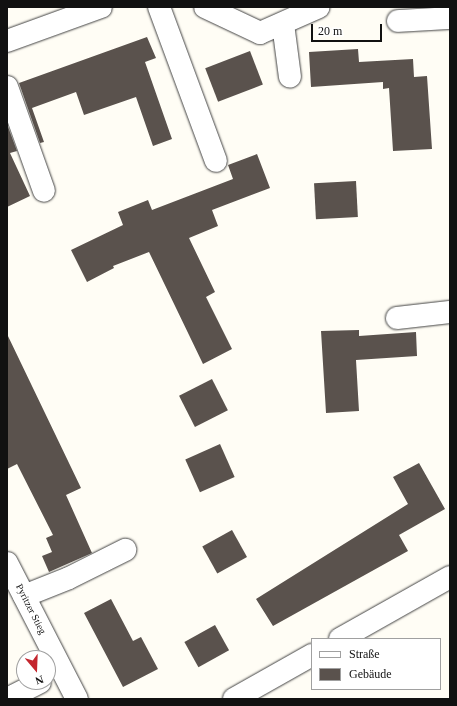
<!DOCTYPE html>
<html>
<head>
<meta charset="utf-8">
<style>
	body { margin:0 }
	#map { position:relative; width:457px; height:706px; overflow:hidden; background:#fffdf5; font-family:"Times New Roman",serif }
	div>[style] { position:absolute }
	.building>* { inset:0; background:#5a524d; transform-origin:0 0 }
	.roads { filter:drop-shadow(0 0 1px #444) drop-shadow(0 0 1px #444) }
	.minor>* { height:22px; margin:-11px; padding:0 11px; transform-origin:11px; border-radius:11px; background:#fff }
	span { translate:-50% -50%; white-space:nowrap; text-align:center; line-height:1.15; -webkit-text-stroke:4px #fff; paint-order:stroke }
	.street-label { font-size:10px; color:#111 }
	.frame { position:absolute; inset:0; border:8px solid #111; pointer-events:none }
	.legend { position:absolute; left:311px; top:638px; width:130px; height:52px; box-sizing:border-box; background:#fff; border:1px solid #a0a0a0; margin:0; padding:5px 7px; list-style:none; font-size:12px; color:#111 }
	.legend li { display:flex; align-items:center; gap:8px; height:20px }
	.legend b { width:20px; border:1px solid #a0a0a0 }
	.north { position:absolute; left:16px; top:650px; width:40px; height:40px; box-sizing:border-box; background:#fff; border:1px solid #a0a0a0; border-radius:50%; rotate:161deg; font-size:11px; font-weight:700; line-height:16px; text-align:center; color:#111 }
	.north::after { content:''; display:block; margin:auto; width:14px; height:18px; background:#c4262e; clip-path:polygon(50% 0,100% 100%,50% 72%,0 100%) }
	.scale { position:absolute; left:311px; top:24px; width:71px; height:18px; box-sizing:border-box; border:2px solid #111; border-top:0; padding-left:5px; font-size:12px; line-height:14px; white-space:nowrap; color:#111; -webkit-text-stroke:3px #fff; paint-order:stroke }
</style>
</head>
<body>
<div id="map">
	<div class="building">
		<i style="clip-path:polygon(147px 37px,156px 58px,145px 62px,172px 139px,153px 146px,136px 97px,84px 115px,76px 92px,32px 108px,44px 142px,40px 143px,19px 83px)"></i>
		<i style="clip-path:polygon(358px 49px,359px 62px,413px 59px,414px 77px,427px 76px,432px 149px,393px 151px,389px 88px,383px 89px,383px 82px,311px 87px,309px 52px)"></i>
		<i style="left:250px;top:51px;width:36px;height:48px;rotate:69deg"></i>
		<i style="clip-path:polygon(7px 124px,17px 151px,10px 153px,30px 196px,7px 207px)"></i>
		<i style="clip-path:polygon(257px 154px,270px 188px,212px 210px,218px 226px,189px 238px,215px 292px,206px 297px,232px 349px,203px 364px,149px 252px,113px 266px,114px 268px,87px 282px,71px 250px,123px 225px,118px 212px,148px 200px,152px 210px,233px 179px,228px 165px)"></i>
		<i style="left:356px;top:181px;width:36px;height:42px;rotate:87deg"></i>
		<i style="clip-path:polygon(359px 330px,359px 336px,416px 332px,417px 356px,356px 360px,359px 411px,326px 413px,321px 331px)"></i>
		<i style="clip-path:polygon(7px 334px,81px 488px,66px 495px,92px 553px,49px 572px,42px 556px,52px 552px,46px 538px,53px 535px,17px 464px,7px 469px)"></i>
		<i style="left:212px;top:379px;width:35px;height:37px;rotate:63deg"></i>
		<i style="left:220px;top:444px;width:36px;height:38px;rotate:66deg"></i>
		<i style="clip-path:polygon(419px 463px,445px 509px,399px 535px,408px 551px,273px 626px,256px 599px,408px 504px,393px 477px)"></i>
		<i style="left:232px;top:530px;width:31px;height:34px;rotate:61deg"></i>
		<i style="clip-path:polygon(111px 599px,133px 641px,141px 637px,158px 669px,123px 687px,84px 613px)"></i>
		<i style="left:215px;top:625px;width:29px;height:35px;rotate:61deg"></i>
	</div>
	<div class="roads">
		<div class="minor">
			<i style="left:159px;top:7px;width:164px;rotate:69.7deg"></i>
			<i style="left:205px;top:7px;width:61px;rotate:25.3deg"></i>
			<i style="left:260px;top:33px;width:64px;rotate:-23.8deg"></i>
			<i style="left:398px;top:21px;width:52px;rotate:-3.3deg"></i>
			<i style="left:283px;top:24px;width:53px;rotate:82.5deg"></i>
			<i style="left:7px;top:41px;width:100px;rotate:-19.9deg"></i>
			<i style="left:7px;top:87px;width:110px;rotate:70.4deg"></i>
			<i style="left:397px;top:318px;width:53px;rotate:-6.5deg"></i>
			<i style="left:7px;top:563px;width:153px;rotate:62.8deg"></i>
			<i style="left:24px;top:596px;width:48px;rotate:-21.8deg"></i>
			<i style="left:69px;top:578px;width:63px;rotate:-26.6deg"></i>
			<i style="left:340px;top:639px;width:126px;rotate:-29.4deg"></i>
			<i style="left:7px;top:699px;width:37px;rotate:-27deg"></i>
			<i style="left:234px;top:699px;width:90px;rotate:-29.4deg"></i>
		</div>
	</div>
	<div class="street-label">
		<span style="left:31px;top:609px;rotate:63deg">Pyritzer Stieg</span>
	</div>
	<div class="frame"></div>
	<ul class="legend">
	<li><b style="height:5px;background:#fff"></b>Straße</li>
	<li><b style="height:11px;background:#5a524d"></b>Gebäude</li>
	</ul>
	<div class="north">N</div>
	<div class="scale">20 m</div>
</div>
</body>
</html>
